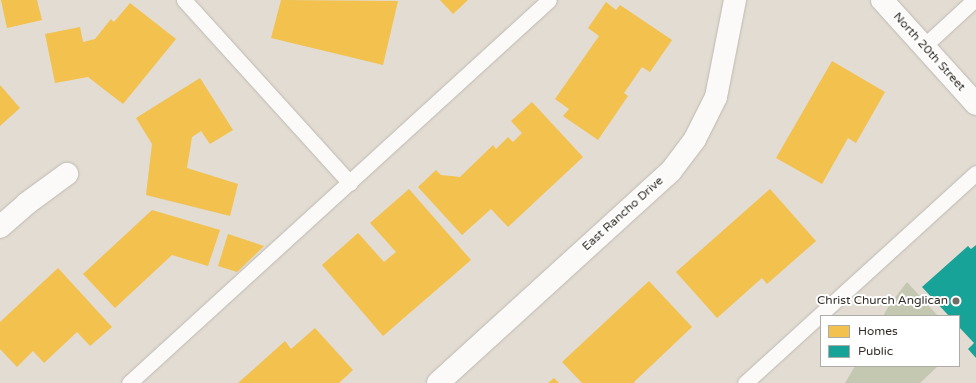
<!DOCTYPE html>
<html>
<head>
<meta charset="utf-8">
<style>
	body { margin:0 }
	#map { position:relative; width:976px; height:383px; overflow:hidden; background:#e2dcd2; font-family:"Varela Round",sans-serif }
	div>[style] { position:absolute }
	.green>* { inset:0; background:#c4c8b1 }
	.homes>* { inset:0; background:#f2c14e }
	.public>* { inset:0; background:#17a398 }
	.roads { filter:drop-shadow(0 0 1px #beb9b2) drop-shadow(0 0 1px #beb9b2) }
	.lane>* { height:15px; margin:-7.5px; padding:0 7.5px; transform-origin:7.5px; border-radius:7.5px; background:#fbfaf8 }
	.street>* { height:22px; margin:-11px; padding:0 11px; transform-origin:11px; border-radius:11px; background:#fbfaf8 }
	.secondary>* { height:22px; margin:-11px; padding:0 11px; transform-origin:11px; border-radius:11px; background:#fbfaf8 }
	.dots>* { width:11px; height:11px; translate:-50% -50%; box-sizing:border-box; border:2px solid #fff; border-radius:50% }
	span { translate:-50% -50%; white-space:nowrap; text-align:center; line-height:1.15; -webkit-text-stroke:4px #fff; paint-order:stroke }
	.street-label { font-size:12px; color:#332f28 }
	.poi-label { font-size:12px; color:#332f28 }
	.right { translate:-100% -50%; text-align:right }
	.legend { position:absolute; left:820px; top:315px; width:140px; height:52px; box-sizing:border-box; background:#fff; border:1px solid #adaca9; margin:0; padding:5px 7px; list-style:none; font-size:12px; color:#332f28 }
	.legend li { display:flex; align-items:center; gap:8px; height:20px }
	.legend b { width:20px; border:1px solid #adaca9 }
</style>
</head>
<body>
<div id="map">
	<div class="green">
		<i style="clip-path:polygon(907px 282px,938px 316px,883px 316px,890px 304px)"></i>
		<i style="clip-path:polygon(855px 366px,938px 366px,920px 383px,845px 383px)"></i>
	</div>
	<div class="homes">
		<i style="clip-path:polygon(1px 0,37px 0,42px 20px,7px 28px)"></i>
		<i style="clip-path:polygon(281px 0,398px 1px,383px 65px,271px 38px)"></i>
		<i style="clip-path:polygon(440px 0,468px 0,453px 14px)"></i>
		<i style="clip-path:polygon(606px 2px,616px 10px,620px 5px,672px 40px,650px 72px,642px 67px,624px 93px,628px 96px,598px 140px,563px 116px,569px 109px,555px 99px,599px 36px,588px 28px)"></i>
		<i style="clip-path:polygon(130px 3px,176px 39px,123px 104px,88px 77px,55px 83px,45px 34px,80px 27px,83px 42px,95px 39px,111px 19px,114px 22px)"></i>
		<i style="clip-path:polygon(832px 61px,885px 92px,856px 143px,848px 138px,822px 184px,776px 158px)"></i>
		<i style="clip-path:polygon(200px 78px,233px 130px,210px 144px,201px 131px,192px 137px,187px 168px,238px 184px,230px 216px,146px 195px,152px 144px,136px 118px)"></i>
		<i style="clip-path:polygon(0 85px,20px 108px,0 126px)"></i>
		<i style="clip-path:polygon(532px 102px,583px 157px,508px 227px,491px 209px,462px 235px,418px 187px,436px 170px,441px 175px,460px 177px,493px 145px,496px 149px,508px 137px,513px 142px,522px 133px,511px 121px)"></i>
		<i style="clip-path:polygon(409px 189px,471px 260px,383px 336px,322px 265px,358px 233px,384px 262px,396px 252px,370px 223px)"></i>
		<i style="clip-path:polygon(770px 189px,816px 241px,767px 284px,762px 278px,717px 318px,676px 272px)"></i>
		<i style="clip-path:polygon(152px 210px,220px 230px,208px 266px,172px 255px,115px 308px,83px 274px)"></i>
		<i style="clip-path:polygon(228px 234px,264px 246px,237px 272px,218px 266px)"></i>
		<i style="clip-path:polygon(58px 268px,112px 327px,90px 346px,77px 332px,44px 363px,33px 351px,17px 367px,0 349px,0 322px)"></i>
		<i style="clip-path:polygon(649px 281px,692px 327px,634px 382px,635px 383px,582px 383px,562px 362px)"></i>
		<i style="clip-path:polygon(315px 328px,353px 370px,339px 383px,238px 383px,285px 341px,291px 349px)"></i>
		<i style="clip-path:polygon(554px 378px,559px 383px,548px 383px)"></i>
	</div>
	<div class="public">
		<i style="clip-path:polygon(976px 245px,976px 358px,968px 349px,974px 343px,959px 327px,959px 316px,949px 316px,922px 287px,968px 246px,971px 249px)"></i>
	</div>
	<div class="roads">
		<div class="lane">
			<i style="left:184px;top:0;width:247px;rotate:47.8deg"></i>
			<i style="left:924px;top:46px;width:68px;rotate:-42.6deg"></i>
			<i style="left:129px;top:383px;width:568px;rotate:-42.36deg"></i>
			<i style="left:745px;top:383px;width:312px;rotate:-42.3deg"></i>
		</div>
		<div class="street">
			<i style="left:0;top:227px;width:35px;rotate:-41deg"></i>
			<i style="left:26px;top:204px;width:51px;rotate:-36.2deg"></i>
			<i style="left:438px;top:383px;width:315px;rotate:-42.3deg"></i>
			<i style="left:671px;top:171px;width:40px;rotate:-53deg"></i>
			<i style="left:695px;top:139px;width:47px;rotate:-63.4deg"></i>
			<i style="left:716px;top:97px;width:99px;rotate:-78.9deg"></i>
		</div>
		<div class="secondary">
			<i style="left:882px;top:0;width:140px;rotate:47.9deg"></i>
		</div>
	</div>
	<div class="dots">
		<i style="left:956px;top:301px;background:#706c64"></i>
	</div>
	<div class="street-label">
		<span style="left:929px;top:52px;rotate:48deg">North 20th Street</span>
		<span style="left:623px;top:214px;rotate:-42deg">East Rancho Drive</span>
	</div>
	<div class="poi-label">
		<span class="right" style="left:948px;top:301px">Christ Church Anglican</span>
	</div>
	<ul class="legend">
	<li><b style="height:11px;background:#f2c14e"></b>Homes</li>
	<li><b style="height:11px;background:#17a398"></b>Public</li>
	</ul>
</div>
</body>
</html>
